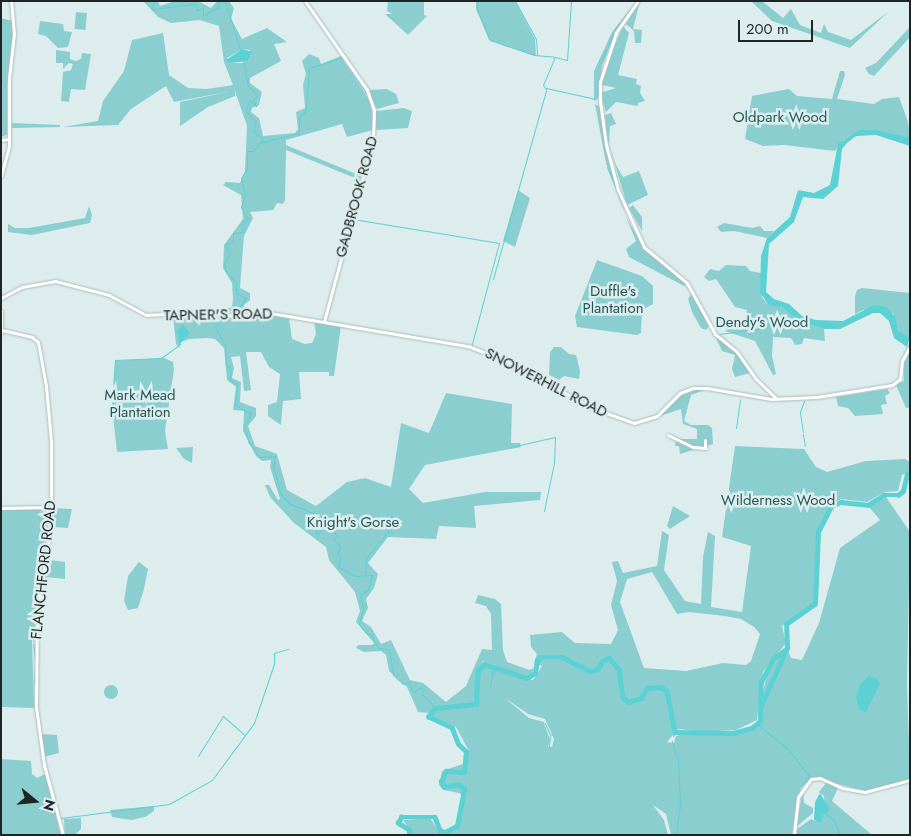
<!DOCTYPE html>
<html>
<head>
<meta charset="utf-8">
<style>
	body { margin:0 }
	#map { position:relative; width:911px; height:836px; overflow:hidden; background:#ddeded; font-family:Jost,sans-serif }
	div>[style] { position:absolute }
	.green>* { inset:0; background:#8bced0; transform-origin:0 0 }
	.round { border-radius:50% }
	.water>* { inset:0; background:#5bd1d4 }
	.stream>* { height:1px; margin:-0.5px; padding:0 0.5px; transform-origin:0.5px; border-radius:0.5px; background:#5bd1d4 }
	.river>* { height:4.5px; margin:-2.25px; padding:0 2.25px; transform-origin:2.25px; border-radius:2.25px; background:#5bd1d4 }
	.roads { filter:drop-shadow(0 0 1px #acbcbc) drop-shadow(0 0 1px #acbcbc) }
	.minor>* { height:3px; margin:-1.5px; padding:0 1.5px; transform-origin:1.5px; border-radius:1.5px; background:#fff }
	span { translate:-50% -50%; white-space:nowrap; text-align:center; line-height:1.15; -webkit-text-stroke:5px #ddeded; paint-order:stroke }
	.park-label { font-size:15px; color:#255859 }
	.street-label { font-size:15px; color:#1f2525 }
	.frame { position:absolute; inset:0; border:2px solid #1f2525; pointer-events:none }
	.north { position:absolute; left:10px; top:776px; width:50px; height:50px; -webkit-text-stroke:4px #ddeded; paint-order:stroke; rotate:107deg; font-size:14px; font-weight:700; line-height:20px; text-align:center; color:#1f2525 }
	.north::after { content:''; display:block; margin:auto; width:18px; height:22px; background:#1f2525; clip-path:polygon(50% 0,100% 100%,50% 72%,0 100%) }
	.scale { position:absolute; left:738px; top:20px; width:75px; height:22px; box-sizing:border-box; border:2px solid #1f2525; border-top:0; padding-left:6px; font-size:15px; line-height:18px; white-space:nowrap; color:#1f2525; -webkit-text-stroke:4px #ddeded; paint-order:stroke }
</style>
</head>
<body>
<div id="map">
	<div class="green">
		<i style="clip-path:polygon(evenodd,143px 1px,158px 1px,160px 6px,175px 1px,198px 1px,211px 8px,217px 1px,229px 1px,234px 8px,231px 19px,242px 39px,267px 28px,287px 42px,274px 44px,281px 61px,250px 78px,250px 83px,262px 92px,259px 105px,252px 108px,251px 112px,259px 118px,263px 136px,295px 133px,298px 129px,296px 112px,305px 108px,303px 85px,306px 74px,302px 61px,309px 54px,319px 58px,321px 64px,341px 56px,371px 103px,373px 130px,347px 137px,342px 124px,286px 140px,286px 145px,361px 176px,360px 180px,286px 150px,285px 200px,283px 204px,277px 203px,273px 210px,250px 212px,253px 218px,244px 236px,240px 288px,250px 293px,250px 300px,244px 305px,245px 314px,223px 312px,232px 306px,233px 299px,232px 283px,223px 268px,224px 245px,243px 219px,241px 195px,223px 185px,226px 182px,240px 183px,245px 171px,247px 126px,235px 91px,235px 96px,208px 107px,180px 126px,180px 102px,232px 91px,174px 102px,166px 86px,131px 109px,118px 125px,63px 127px,98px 121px,103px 101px,124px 71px,132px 40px,163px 33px,169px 75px,188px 88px,207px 89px,233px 85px,224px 62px,219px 26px,200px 20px,171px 23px,158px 17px,143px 1px,242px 49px,250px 50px,243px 63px,231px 63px,227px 58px,242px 49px)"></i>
		<i style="clip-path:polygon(388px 1px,424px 1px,424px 15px,427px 16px,408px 35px,385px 14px,392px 14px,387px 11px)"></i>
		<i style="clip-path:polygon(476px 1px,515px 1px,535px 39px,536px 56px,489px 40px,476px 9px)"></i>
		<i style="clip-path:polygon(637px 1px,615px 33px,602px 66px,598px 98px,594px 101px,594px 71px,612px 32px)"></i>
		<i style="clip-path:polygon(640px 1px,633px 29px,642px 30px,641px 43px,635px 43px,634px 31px,626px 24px)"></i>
		<i style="clip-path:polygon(751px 1px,762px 1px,783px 18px,791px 9px,800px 25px,821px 33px,824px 24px,828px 32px,851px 40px,888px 12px,850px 48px,772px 21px)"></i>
		<i style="left:76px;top:12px;width:11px;height:17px;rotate:5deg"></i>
		<i style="clip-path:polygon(1px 18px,12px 21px,13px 30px,7px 86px,7px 135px,1px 137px)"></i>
		<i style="clip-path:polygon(40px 21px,63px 24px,64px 31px,72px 32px,68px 47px,58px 48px,46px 36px,38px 34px)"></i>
		<i style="clip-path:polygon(623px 26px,629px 33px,618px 75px,637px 79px,636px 84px,641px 86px,640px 93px,645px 101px,638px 103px,638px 106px,616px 102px,606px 112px,600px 93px,616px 88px,602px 85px,603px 74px)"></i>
		<i style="clip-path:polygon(910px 27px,910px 37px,900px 48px,874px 76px,869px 74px,865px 68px,876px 63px)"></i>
		<i style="clip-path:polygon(56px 50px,70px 52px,70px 59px,76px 61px,81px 59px,82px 53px,91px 54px,85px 90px,71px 89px,69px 102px,61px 101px,63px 72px,71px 70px,73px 64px,69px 63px,63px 69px,63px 63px,56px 63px)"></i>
		<i style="clip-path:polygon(840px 71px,844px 71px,845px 75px,837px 99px,874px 104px,882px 99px,899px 97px,908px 122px,910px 138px,858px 131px,842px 141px,835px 151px,784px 145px,763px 146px,745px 139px,752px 96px,789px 89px,797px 96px,832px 99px)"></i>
		<i style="clip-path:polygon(387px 89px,396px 94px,399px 103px,377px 109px,368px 90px)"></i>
		<i style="clip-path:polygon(595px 104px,600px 107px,606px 147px,625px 214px,606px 163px)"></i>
		<i style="clip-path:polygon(404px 108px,412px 111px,408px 128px,376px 130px,376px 111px)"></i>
		<i style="clip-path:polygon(611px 113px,616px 124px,610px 126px,609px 144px,616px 165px,623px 177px,639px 171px,648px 195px,627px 205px,606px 134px,605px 115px)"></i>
		<i style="clip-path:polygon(12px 123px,60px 125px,60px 127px,12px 128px)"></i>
		<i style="clip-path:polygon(518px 190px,530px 198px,515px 247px,503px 241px)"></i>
		<i style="clip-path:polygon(633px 205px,642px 217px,642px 231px,629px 208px)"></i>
		<i style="clip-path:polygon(89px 206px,92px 215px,90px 223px,32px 235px,8px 232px,8px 224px,15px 228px,29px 228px,85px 218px)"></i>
		<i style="clip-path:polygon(626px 217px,646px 252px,671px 269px,686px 284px,684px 286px,629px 257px,626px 249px,636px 241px)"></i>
		<i style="clip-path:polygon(724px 223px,752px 228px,760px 226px,764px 231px,774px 231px,767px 238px,734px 231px,721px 232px,717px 227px)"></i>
		<i style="clip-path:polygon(597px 260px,642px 276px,653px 286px,653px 304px,642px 310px,641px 333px,637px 335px,577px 327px,575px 316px)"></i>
		<i style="clip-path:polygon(726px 265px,746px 266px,750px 271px,761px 273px,762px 297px,769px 306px,780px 306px,799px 321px,824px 329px,825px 341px,804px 338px,802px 344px,795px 345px,791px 338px,773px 337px,772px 356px,776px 374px,773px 375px,755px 341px,725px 331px,745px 320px,747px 310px,735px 307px,716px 279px,709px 281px,704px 277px,710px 269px,719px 271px)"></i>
		<i style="clip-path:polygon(862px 288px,910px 293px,910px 337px,898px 330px,893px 313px,863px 310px,855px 314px,855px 296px,857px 290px)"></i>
		<i style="clip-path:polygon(693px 292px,709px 326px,706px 330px,701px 328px,692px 312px,688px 299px)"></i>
		<i style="clip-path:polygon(213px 314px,229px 318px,266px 314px,289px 318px,292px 339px,305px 344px,312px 343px,316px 334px,314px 322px,341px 326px,334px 376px,329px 376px,329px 372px,299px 372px,301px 399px,283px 401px,281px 425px,268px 416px,268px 405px,277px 402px,280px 374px,269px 367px,261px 352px,246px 352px,251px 390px,244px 391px,240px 356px,231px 357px,234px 368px,232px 378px,241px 382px,240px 402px,256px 408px,256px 416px,248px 426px,255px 446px,277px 454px,287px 490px,316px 506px,347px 482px,365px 478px,391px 487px,401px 423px,429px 433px,446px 393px,512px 404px,511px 443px,520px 443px,521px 447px,425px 465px,409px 489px,423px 503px,485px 492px,541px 492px,540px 500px,474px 506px,476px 528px,439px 526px,436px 539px,388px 537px,368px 563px,378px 574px,374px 588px,366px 599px,368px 608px,362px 621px,371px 627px,381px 644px,391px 640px,410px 680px,423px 683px,446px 702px,466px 686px,482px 649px,492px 650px,491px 614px,486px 606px,475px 603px,478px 595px,495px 599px,501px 604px,503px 650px,507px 662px,529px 670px,534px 668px,532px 673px,527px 676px,512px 672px,483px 661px,477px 672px,477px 693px,473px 704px,437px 706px,429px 713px,418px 712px,407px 687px,389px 671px,386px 655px,381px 651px,364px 652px,356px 648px,358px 645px,372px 645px,374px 643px,356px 622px,360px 611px,355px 592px,329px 560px,326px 547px,294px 523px,270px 497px,265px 485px,269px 485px,278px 500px,280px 499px,270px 467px,271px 460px,262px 461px,256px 456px,243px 431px,244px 411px,233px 410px,236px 387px,227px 380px,224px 348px,215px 339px,208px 338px,189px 339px,181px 342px,179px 348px,176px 344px,173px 316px)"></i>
		<i style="clip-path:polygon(715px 336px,737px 353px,750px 373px,735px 377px,732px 369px,735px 355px,722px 351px)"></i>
		<i style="clip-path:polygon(554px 347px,561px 347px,569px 354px,576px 355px,580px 371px,579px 379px,564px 376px,559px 380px,549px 375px,550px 352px)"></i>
		<i style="clip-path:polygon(910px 349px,910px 407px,906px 408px,896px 385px,904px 381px,904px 363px)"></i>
		<i style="clip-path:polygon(164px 358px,173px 362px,174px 369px,165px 431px,168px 449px,117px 452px,112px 406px,115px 361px)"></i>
		<i style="clip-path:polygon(707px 389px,691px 395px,684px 421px,691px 425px,708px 425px,712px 428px,713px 444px,680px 454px,679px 446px,675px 446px,676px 439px,697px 439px,697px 429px,683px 424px,681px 409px,660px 416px,686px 391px)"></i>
		<i style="clip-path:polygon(887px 389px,890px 393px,885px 396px,887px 404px,881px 405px,883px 414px,855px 416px,848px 408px,838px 406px,836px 397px)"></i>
		<i style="clip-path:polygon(evenodd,735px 446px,804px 449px,816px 467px,827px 472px,866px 461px,905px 459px,910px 462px,910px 471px,902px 475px,898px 491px,885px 492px,867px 502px,841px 499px,831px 506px,818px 532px,815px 604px,782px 626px,786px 643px,763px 672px,757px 720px,736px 730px,704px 732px,678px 729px,667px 742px,674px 743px,676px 736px,680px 735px,734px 735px,760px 725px,763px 715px,761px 700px,767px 675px,780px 655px,788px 651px,791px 658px,802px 660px,819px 623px,840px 548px,880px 520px,869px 507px,886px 497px,910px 532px,907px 682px,910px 779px,887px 788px,865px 791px,812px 777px,801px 788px,797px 799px,792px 835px,671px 835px,666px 814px,653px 805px,664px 820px,668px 835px,413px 835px,403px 820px,430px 818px,440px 833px,446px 834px,458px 828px,465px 798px,459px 793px,444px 790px,439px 785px,442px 771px,463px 764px,464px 753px,469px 751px,456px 727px,433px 717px,434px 710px,475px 706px,479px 700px,480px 672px,483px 665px,533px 680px,542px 666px,534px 663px,537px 654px,531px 647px,530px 635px,562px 632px,575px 643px,611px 644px,618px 630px,611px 605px,617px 581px,612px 562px,618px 561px,623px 573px,657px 566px,662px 531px,669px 535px,664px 570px,685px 601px,701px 604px,703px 557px,708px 532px,715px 536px,711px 607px,742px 612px,751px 546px,722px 537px,735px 446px,652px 572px,677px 614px,689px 612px,725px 616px,741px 619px,754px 627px,760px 634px,751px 661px,746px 665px,723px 663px,686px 671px,644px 668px,620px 602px,627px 579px,652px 572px,735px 446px,505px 698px,528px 714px,545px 719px,554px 739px,552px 747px,548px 747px,550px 740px,544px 722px,529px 718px,505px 698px)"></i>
		<i style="clip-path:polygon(193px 447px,192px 463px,184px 459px,176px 448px)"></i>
		<i style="clip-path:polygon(673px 506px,690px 516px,670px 529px,667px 526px)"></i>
		<i style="clip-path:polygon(44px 508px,48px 512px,47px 537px,32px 640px,34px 708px,1px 707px,1px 510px)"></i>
		<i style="clip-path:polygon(54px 508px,72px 509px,68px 528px,54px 527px)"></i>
		<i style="clip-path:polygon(50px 560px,65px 562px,65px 579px,46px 577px)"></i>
		<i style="clip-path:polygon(139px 562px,148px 569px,144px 589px,138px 608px,128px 610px,124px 601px,128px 576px)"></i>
		<i class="round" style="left:104px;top:685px;width:14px;height:14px"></i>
		<i style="clip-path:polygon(40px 734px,57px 735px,59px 753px,44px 757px)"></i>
		<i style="clip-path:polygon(1px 759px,31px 761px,32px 774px,37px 778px,45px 774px,61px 835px,1px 835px)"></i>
		<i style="clip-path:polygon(827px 782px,838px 788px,832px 801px,872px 835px,795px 835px,796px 830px,811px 819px,815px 821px,825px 813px,824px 796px,819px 792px)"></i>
		<i style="clip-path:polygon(803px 791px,804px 803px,813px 808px,813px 813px,796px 827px)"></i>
		<i style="clip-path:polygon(154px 806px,154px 811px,145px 817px,131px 820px,112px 817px,110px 810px)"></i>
		<i style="clip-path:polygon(81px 818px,81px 829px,75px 835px,65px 835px,64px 819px)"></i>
	</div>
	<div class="water">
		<i style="clip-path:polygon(242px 49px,252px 52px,247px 61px,231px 63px,226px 60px)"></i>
		<i style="clip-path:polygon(859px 130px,876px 130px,910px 138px,910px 146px,876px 135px,856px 136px,847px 143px,842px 149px,838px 186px,823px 199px,803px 197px,794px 222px,769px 244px,766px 292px,774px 299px,789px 304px,802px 316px,816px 320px,843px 321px,874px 305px,887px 307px,895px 317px,898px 330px,910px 337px,907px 347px,894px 338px,889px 321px,880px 313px,873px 313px,840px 329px,824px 329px,799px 321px,780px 306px,769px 306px,760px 292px,761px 256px,767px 238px,790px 217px,798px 190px,814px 193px,830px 185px,838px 144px)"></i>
		<i style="clip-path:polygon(182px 324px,190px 333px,180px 344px,177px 331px)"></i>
		<i style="clip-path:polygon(869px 676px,877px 679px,880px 684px,866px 712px,859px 709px,856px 697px,860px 684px)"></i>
		<i style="clip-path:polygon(820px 793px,830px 810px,823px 815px,821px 823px,814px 820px,815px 802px)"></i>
	</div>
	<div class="stream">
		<i style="left:154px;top:1px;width:8px;rotate:104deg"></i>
		<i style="left:152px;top:9px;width:43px;rotate:-6.6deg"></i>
		<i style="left:195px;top:4px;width:6px;rotate:72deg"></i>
		<i style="left:197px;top:10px;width:6px;rotate:-18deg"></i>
		<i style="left:203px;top:8px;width:8px;rotate:90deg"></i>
		<i style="left:203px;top:16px;width:17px;rotate:-31deg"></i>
		<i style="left:218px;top:7px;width:6px;rotate:-81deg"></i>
		<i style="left:225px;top:1px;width:53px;rotate:72.6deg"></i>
		<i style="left:388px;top:1px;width:1px"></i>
		<i style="left:477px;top:1px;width:8px;rotate:90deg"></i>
		<i style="left:477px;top:9px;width:34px;rotate:67deg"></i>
		<i style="left:490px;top:40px;width:46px;rotate:18.8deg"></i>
		<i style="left:534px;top:55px;width:21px;rotate:5deg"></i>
		<i style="left:515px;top:1px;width:43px;rotate:61.1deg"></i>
		<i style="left:536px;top:39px;width:16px;rotate:86deg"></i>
		<i style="left:602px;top:61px;width:32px;rotate:-68deg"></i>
		<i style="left:614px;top:31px;width:23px;rotate:-52deg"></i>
		<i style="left:347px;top:64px;width:35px;rotate:57deg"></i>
		<i style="left:546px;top:88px;width:51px;rotate:12.4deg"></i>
		<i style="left:546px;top:89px;width:5px;rotate:-127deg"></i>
		<i style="left:543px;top:85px;width:30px;rotate:-67deg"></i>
		<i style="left:555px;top:57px;width:12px;rotate:14deg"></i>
		<i style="left:567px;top:60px;width:59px;rotate:-86.1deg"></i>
		<i style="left:259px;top:143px;width:41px;rotate:-14deg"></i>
		<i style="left:299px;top:133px;width:15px;rotate:-90deg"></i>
		<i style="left:299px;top:118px;width:11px;rotate:-49deg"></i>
		<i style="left:306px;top:110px;width:42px;rotate:-85.9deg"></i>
		<i style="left:309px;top:68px;width:35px;rotate:-18deg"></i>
		<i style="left:607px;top:167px;width:21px;rotate:67deg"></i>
		<i style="left:353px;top:219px;width:74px;rotate:9.3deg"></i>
		<i style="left:427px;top:231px;width:73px;rotate:9.5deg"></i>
		<i style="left:499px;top:243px;width:105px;rotate:105deg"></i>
		<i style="left:493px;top:279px;width:196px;rotate:-74.3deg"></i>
		<i style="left:227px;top:313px;width:10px;rotate:-11deg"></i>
		<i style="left:237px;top:311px;width:16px;rotate:-55deg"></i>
		<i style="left:246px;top:298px;width:11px;rotate:-153deg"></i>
		<i style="left:236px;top:293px;width:10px;rotate:-90deg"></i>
		<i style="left:236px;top:283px;width:16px;rotate:-130deg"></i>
		<i style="left:226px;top:271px;width:7px;rotate:-106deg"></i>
		<i style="left:224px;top:264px;width:11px;rotate:-63deg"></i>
		<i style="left:229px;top:254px;width:10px;rotate:-107deg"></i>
		<i style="left:226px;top:244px;width:7px;rotate:-16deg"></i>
		<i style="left:233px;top:242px;width:9px;rotate:-90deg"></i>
		<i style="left:233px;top:233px;width:10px;rotate:-6deg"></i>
		<i style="left:243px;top:232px;width:7px;rotate:-106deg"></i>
		<i style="left:241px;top:225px;width:9px;rotate:-41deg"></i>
		<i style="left:248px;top:219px;width:14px;rotate:-120deg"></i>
		<i style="left:241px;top:207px;width:13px;rotate:-72deg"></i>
		<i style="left:245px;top:195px;width:17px;rotate:-103deg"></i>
		<i style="left:241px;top:178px;width:11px;rotate:-56deg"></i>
		<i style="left:247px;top:169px;width:18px;rotate:-90deg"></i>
		<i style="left:247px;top:151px;width:6px"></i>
		<i style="left:253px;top:151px;width:16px;rotate:-50deg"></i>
		<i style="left:263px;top:139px;width:11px;rotate:-142deg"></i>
		<i style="left:254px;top:132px;width:12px;rotate:-85deg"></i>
		<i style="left:255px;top:120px;width:13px;rotate:-135deg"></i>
		<i style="left:246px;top:111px;width:11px;rotate:-75deg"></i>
		<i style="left:249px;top:100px;width:9px;rotate:41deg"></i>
		<i style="left:256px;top:106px;width:7px;rotate:-117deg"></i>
		<i style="left:253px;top:100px;width:7px;rotate:-45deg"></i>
		<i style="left:258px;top:95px;width:13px;rotate:-138deg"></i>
		<i style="left:248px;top:86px;width:25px;rotate:-101deg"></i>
		<i style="left:224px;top:317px;width:13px;rotate:132deg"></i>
		<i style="left:215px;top:327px;width:21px;rotate:62deg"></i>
		<i style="left:225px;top:346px;width:19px;rotate:87deg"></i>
		<i style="left:226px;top:365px;width:6px;rotate:39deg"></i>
		<i style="left:231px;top:369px;width:11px;rotate:100deg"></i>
		<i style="left:229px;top:380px;width:9px;rotate:21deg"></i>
		<i style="left:237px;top:383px;width:22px;rotate:95deg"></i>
		<i style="left:235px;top:405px;width:18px;rotate:29deg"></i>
		<i style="left:251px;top:414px;width:14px;rotate:120deg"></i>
		<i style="left:244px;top:426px;width:18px;rotate:74deg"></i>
		<i style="left:249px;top:443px;width:17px;rotate:54deg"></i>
		<i style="left:259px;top:457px;width:16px;rotate:-4deg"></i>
		<i style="left:275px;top:456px;width:10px;rotate:101deg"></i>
		<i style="left:273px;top:466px;width:30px;rotate:75deg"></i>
		<i style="left:281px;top:495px;width:13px;rotate:45deg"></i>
		<i style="left:290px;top:504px;width:25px;rotate:21deg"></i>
		<i style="left:313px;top:513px;width:21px;rotate:82deg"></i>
		<i style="left:316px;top:534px;width:13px;rotate:-32deg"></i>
		<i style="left:327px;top:527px;width:11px;rotate:38deg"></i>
		<i style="left:336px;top:534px;width:5px;rotate:112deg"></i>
		<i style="left:334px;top:539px;width:9px;rotate:49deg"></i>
		<i style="left:340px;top:546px;width:9px;rotate:111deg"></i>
		<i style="left:337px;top:554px;width:4px;rotate:27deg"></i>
		<i style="left:341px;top:556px;width:11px;rotate:105deg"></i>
		<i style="left:338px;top:567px;width:20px;rotate:27deg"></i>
		<i style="left:356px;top:576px;width:16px;rotate:-4deg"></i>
		<i style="left:372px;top:575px;width:16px;rotate:105deg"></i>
		<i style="left:368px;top:590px;width:9px;rotate:148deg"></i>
		<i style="left:360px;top:595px;width:13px;rotate:77deg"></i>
		<i style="left:363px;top:608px;width:16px;rotate:104deg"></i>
		<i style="left:359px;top:624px;width:11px;rotate:52deg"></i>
		<i style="left:366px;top:633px;width:5px;rotate:11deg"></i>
		<i style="left:371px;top:634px;width:16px;rotate:63deg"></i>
		<i style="left:378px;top:648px;width:11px;rotate:5deg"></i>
		<i style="left:389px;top:649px;width:26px;rotate:81deg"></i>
		<i style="left:393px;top:675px;width:13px;rotate:42deg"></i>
		<i style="left:403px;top:684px;width:5px;rotate:-22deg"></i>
		<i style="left:408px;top:682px;width:11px;rotate:63deg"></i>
		<i style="left:413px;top:692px;width:10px;rotate:-29deg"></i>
		<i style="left:422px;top:687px;width:8px;rotate:83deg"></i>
		<i style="left:423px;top:695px;width:18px;rotate:47deg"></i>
		<i style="left:719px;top:334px;width:47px;rotate:-7.3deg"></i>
		<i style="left:766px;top:328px;width:16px;rotate:-47deg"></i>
		<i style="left:777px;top:316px;width:10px;rotate:-84deg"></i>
		<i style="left:112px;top:412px;width:52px;rotate:-86.7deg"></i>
		<i style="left:115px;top:360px;width:46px;rotate:-2.5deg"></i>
		<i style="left:161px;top:358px;width:24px;rotate:-36deg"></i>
		<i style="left:736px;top:428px;width:29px;rotate:-82deg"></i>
		<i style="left:803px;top:432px;width:20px;rotate:-99deg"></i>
		<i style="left:800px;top:412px;width:12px;rotate:-70deg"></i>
		<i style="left:803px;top:434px;width:12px;rotate:81deg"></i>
		<i style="left:511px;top:447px;width:45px;rotate:-12.8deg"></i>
		<i style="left:555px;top:437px;width:26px;rotate:92deg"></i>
		<i style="left:554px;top:463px;width:49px;rotate:101.8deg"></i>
		<i style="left:365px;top:575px;width:17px;rotate:-87deg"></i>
		<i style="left:366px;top:558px;width:34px;rotate:-50deg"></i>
		<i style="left:388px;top:532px;width:20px;rotate:-79deg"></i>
		<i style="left:33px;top:641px;width:44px;rotate:-84.8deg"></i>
		<i style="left:33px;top:644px;width:15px;rotate:82deg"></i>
		<i style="left:34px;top:683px;width:15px;rotate:-86deg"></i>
		<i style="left:490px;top:688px;width:15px;rotate:-82deg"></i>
		<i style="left:492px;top:673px;width:8px;rotate:-40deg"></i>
		<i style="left:545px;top:723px;width:13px;rotate:67deg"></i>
		<i style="left:550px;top:735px;width:12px;rotate:95deg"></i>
		<i style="left:757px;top:724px;width:40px;rotate:39deg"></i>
		<i style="left:788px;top:749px;width:34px;rotate:52deg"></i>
		<i style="left:809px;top:776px;width:11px;rotate:128deg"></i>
		<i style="left:551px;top:734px;width:1px;rotate:45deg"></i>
		<i style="left:673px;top:736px;width:4px;rotate:-63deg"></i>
		<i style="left:672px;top:741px;width:22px;rotate:74deg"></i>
		<i style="left:678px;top:762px;width:43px;rotate:87.3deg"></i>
		<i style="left:680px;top:805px;width:30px;rotate:98deg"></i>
		<i style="left:198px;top:756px;width:47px;rotate:-58deg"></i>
		<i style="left:223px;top:716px;width:29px;rotate:41deg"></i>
		<i style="left:53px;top:806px;width:9px;rotate:72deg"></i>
		<i style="left:825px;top:813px;width:11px;rotate:38deg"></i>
		<i style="left:834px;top:820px;width:16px;rotate:68deg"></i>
		<i style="left:61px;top:818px;width:109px;rotate:-7.4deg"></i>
		<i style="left:169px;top:804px;width:49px;rotate:-29.2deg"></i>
		<i style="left:212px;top:780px;width:71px;rotate:-53.6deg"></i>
		<i style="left:254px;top:723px;width:62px;rotate:-71.3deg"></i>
		<i style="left:274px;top:664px;width:11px;rotate:-90deg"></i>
		<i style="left:274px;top:653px;width:15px;rotate:-16deg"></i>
		<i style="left:860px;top:835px;width:4px"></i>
	</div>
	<div class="river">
		<i style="left:761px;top:705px;width:63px;rotate:-65.5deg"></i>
		<i style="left:787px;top:648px;width:24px;rotate:-92deg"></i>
		<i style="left:786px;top:624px;width:35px;rotate:-35deg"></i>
		<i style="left:815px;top:604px;width:72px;rotate:-87.6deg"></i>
		<i style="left:818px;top:532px;width:29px;rotate:-63deg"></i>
		<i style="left:831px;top:506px;width:11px;rotate:-22deg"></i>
		<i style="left:841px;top:502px;width:27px;rotate:6deg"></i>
		<i style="left:868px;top:505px;width:19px;rotate:-32deg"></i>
		<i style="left:884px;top:495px;width:14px"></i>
		<i style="left:898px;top:495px;width:6px;rotate:-39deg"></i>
		<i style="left:903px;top:491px;width:17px;rotate:-77deg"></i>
		<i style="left:907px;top:474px;width:3px"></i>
		<i style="left:409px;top:835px;width:5px;rotate:-90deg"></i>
		<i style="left:409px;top:830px;width:13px;rotate:-148deg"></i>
		<i style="left:398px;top:823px;width:7px;rotate:-63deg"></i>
		<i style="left:401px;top:817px;width:34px"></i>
		<i style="left:435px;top:817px;width:14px;rotate:69deg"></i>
		<i style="left:440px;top:830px;width:5px;rotate:22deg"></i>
		<i style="left:445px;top:832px;width:13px;rotate:-27deg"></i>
		<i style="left:457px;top:826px;width:38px;rotate:-79deg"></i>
		<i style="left:464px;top:789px;width:6px;rotate:-141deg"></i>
		<i style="left:459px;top:785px;width:15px;rotate:172deg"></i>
		<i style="left:444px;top:787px;width:6px;rotate:-121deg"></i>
		<i style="left:441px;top:782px;width:12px;rotate:-66deg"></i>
		<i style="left:446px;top:771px;width:18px;rotate:3deg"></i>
		<i style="left:464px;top:772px;width:20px;rotate:-84deg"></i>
		<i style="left:466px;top:752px;width:11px;rotate:-135deg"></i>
		<i style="left:458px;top:744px;width:17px;rotate:-111deg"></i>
		<i style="left:452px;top:728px;width:26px;rotate:-155deg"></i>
		<i style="left:428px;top:717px;width:11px;rotate:-52deg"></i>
		<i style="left:435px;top:708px;width:41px;rotate:-5.6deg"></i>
		<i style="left:476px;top:704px;width:33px;rotate:-87deg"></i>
		<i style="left:478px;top:671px;width:9px;rotate:-49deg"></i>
		<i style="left:484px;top:664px;width:45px;rotate:18deg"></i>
		<i style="left:527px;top:678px;width:9px;rotate:-32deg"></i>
		<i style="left:535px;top:673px;width:13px;rotate:-81deg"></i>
		<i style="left:537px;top:660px;width:5px;rotate:-37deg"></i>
		<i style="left:541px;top:657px;width:21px"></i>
		<i style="left:562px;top:657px;width:31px;rotate:27deg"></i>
		<i style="left:590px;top:671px;width:8px;rotate:-14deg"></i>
		<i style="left:598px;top:669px;width:9px;rotate:-63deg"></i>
		<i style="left:602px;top:661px;width:8px;rotate:-23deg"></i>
		<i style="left:609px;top:658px;width:15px;rotate:48deg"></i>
		<i style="left:619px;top:669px;width:28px;rotate:82deg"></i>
		<i style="left:623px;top:697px;width:7px;rotate:45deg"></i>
		<i style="left:628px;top:702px;width:14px;rotate:-17deg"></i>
		<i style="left:641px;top:698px;width:12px;rotate:-59deg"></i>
		<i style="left:647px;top:688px;width:14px;rotate:-4deg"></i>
		<i style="left:661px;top:687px;width:7px;rotate:34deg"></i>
		<i style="left:667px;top:691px;width:42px;rotate:79deg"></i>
		<i style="left:675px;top:732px;width:58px;rotate:1deg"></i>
		<i style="left:733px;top:733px;width:20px;rotate:-15deg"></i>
		<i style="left:752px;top:728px;width:11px;rotate:-41deg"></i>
		<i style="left:760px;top:721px;width:39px;rotate:-89deg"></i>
		<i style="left:761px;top:682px;width:26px;rotate:-62deg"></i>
		<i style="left:773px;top:659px;width:15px;rotate:-37deg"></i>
	</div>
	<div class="roads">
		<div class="minor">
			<i style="left:305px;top:1px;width:108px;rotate:55.1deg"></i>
			<i style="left:367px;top:90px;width:21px;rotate:71deg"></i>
			<i style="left:374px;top:110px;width:30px;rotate:92deg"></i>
			<i style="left:373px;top:140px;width:188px;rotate:105.1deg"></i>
			<i style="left:638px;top:1px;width:39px;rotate:125deg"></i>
			<i style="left:616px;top:33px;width:52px;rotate:108.1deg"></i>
			<i style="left:600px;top:82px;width:19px;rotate:90deg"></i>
			<i style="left:600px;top:101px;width:44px;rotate:82.2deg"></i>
			<i style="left:606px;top:145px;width:47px;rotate:75.1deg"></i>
			<i style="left:618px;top:190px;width:63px;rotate:65.5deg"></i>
			<i style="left:644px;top:247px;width:56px;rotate:39.9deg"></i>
			<i style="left:687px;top:283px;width:58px;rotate:61.2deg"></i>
			<i style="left:715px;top:334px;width:28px;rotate:39deg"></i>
			<i style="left:737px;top:352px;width:32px;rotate:55deg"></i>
			<i style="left:755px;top:378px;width:29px;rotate:44deg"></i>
			<i style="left:1px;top:140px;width:8px;rotate:-7deg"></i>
			<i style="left:1px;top:176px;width:31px;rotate:-75deg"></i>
			<i style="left:9px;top:146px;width:68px;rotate:-90deg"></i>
			<i style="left:9px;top:78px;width:44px;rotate:-83.5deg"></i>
			<i style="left:14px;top:34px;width:33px;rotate:-95deg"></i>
			<i style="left:1px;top:298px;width:24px;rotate:-28deg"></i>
			<i style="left:22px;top:287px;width:34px;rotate:-10deg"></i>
			<i style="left:55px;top:281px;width:56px;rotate:14.5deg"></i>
			<i style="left:109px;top:295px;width:42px;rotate:28.4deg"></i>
			<i style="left:146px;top:315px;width:58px;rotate:-3deg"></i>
			<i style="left:204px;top:312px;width:33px;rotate:7deg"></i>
			<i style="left:237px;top:316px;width:33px;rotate:-5deg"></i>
			<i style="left:270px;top:313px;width:201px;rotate:9.5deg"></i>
			<i style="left:468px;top:346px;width:48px;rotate:21.8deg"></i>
			<i style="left:513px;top:364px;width:90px;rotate:29.1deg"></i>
			<i style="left:592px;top:408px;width:45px;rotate:19.7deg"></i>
			<i style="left:634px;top:423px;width:24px;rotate:-17deg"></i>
			<i style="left:657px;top:416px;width:33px;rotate:-45deg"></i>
			<i style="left:680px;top:393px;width:14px;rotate:-21deg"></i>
			<i style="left:693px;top:388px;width:14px"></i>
			<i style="left:707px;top:388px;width:65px;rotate:9.8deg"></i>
			<i style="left:771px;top:399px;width:46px;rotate:-2.5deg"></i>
			<i style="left:817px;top:397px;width:76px;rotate:-9.1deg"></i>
			<i style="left:892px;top:385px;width:10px;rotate:-37deg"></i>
			<i style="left:900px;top:379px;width:18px;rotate:-84deg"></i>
			<i style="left:902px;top:361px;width:17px;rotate:-62deg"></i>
			<i style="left:1px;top:311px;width:22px;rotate:90deg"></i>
			<i style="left:2px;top:330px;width:31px;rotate:13deg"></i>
			<i style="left:32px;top:337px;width:8px;rotate:40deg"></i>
			<i style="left:38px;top:342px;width:45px;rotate:79.7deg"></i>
			<i style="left:46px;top:386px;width:55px;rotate:84.8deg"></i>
			<i style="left:51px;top:441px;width:84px;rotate:90deg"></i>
			<i style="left:51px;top:525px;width:91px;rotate:98.8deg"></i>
			<i style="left:37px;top:615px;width:92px;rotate:90.6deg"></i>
			<i style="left:36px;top:707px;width:59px;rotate:82.1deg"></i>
			<i style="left:44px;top:765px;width:73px;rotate:74.8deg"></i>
			<i style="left:668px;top:435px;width:28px;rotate:26deg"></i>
			<i style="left:693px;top:447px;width:13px;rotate:4deg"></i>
			<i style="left:705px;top:446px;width:6px;rotate:-90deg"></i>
			<i style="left:1px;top:508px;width:50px;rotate:-1.1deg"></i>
			<i style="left:794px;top:835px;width:38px;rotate:-84deg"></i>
			<i style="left:798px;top:797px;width:22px;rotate:-54deg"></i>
			<i style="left:811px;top:779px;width:9px;rotate:-6deg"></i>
			<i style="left:820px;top:778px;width:24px;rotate:24deg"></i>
			<i style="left:842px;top:788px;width:23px;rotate:10deg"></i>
			<i style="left:865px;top:792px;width:47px;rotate:-14.9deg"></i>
		</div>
	</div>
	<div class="park-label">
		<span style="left:780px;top:118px">Oldpark Wood</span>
		<span style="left:613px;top:300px">Duffle's<br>Plantation</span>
		<span style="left:762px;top:323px">Dendy's Wood</span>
		<span style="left:140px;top:404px">Mark Mead<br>Plantation</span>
		<span style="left:778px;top:501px">Wilderness Wood</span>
		<span style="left:353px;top:523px">Knight's Gorse</span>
	</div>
	<div class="street-label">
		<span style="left:357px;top:197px;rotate:-75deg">GADBROOK ROAD</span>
		<span style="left:218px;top:315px;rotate:-1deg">TAPNER'S ROAD</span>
		<span style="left:546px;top:383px;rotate:27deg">SNOWERHILL ROAD</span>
		<span style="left:44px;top:570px;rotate:-84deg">FLANCHFORD ROAD</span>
	</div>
	<div class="frame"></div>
	<div class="north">N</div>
	<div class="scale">200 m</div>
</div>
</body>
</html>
